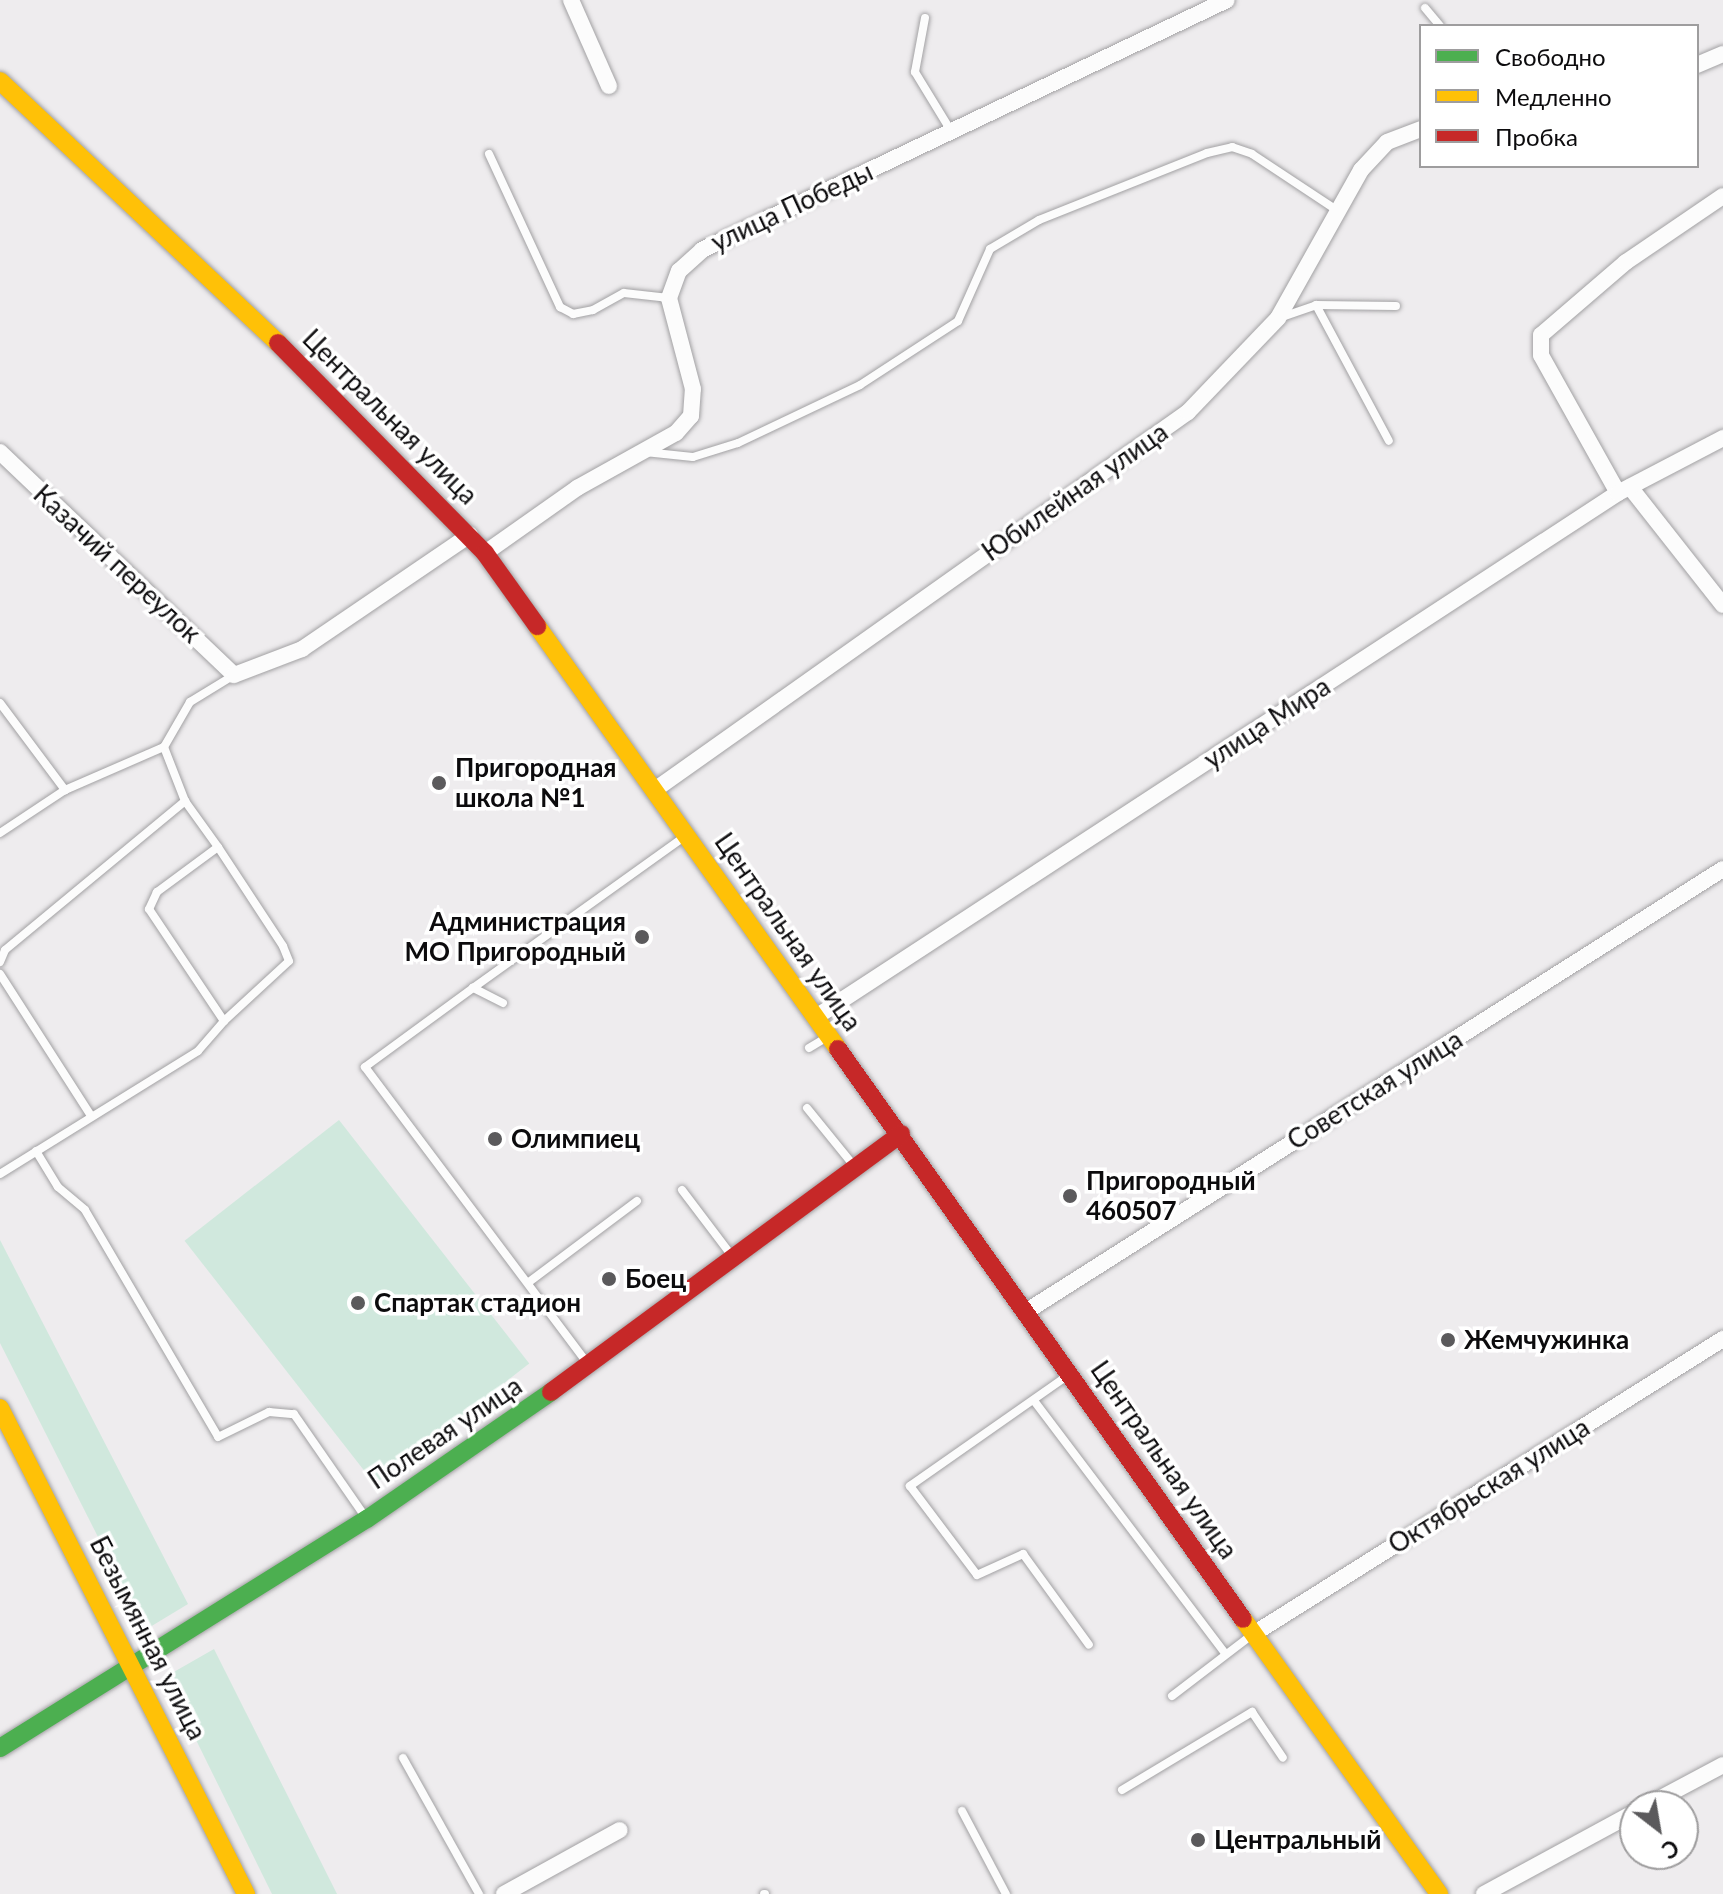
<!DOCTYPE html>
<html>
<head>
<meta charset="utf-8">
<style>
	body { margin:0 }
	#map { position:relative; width:1723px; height:1894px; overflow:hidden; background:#eeecee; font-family:Lato,sans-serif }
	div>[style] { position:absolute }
	.green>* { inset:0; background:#d0e8dd; transform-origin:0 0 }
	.roads { filter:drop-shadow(0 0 2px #a2a1a3) drop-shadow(0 0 2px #a2a1a3) }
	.lane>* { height:8px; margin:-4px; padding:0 4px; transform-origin:4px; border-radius:4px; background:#fcfcfc }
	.street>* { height:16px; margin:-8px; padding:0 8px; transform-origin:8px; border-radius:8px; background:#fcfcfc }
	.fast>* { height:18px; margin:-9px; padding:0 9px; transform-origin:9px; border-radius:9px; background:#4caf50 }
	.slow>* { height:18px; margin:-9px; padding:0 9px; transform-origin:9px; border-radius:9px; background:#ffc107 }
	.jam>* { height:18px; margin:-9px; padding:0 9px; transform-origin:9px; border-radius:9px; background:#c62828 }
	.dots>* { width:22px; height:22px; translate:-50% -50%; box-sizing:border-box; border:4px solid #fff; border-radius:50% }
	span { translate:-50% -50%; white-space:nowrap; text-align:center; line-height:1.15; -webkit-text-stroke:7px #fff; paint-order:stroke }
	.street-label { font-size:26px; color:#0c0b0d }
	.poi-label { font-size:26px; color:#0c0b0d; font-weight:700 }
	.left { translate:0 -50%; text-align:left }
	.right { translate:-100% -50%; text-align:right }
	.legend { position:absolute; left:1419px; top:24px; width:280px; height:144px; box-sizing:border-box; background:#fff; border:2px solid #9e9d9e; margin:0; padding:10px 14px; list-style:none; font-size:24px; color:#0c0b0d }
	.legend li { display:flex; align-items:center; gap:16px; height:40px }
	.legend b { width:40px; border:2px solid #9e9d9e }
	.north { position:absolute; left:1619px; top:1790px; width:80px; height:80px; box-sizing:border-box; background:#fff; border:2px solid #9e9d9e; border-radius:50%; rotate:149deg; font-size:22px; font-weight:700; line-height:32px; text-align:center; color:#0c0b0d }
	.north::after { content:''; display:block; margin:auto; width:28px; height:36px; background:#5b5a5c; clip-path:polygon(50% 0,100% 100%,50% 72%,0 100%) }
</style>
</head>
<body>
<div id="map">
	<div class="green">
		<i style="left:339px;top:1120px;width:309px;height:196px;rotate:52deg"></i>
		<i style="clip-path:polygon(0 1240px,188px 1604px,145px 1630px,0 1343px)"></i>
		<i style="clip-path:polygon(214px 1649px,337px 1894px,272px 1894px,165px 1677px)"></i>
	</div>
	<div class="roads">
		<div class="lane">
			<i style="left:1425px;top:8px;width:23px;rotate:50deg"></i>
			<i style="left:925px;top:18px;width:55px;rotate:100.5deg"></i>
			<i style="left:915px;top:72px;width:69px;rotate:58.6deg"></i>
			<i style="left:489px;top:154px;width:169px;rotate:65.1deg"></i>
			<i style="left:560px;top:307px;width:15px;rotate:28deg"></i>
			<i style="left:573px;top:314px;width:20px;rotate:-11deg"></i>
			<i style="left:593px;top:310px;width:35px;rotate:-29deg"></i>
			<i style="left:624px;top:293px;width:45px;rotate:6.3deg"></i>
			<i style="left:1316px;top:305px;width:154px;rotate:61.8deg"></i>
			<i style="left:1282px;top:317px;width:36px;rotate:-19deg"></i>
			<i style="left:1316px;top:305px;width:80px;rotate:0.7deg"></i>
			<i style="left:645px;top:452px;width:48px;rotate:5.9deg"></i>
			<i style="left:693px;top:457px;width:47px;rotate:-17.3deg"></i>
			<i style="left:738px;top:443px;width:135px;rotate:-25.4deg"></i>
			<i style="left:860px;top:385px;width:117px;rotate:-33.1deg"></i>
			<i style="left:958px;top:321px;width:79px;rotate:-66deg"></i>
			<i style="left:990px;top:249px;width:57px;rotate:-30.6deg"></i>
			<i style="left:1039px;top:220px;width:181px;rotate:-21.7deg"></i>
			<i style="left:1207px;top:153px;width:26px;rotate:-13deg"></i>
			<i style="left:1232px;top:147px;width:21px;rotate:19deg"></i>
			<i style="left:1252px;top:154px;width:103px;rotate:33.5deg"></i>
			<i style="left:0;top:703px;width:109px;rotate:53.2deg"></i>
			<i style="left:0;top:833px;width:78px;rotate:-33.5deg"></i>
			<i style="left:65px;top:790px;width:108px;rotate:-23.5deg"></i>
			<i style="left:218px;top:847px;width:76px;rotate:143.6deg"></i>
			<i style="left:157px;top:892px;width:19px;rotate:115deg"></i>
			<i style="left:149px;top:909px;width:135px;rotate:56.2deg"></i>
			<i style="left:224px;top:1021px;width:88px;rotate:-42.7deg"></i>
			<i style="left:289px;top:961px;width:16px;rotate:-112deg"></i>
			<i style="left:283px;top:946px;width:118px;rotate:-123.3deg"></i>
			<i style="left:218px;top:847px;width:57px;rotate:-125.7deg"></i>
			<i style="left:185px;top:801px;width:58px;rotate:-111.3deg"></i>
			<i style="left:164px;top:747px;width:52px;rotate:-60deg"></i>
			<i style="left:190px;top:702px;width:52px;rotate:-31.5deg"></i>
			<i style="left:0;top:962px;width:13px;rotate:-67deg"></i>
			<i style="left:5px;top:950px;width:234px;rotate:-39.6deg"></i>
			<i style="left:0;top:974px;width:169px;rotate:57.3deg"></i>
			<i style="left:473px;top:988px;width:259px;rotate:-35.6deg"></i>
			<i style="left:503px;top:1003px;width:34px;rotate:-153deg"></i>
			<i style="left:473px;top:988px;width:134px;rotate:143.8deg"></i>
			<i style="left:365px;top:1067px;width:373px;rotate:53.1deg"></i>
			<i style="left:809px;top:1048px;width:23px;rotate:-31deg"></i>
			<i style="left:807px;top:1108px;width:76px;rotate:50.9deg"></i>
			<i style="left:36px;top:1151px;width:42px;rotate:58.6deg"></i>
			<i style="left:58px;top:1187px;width:35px;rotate:40deg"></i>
			<i style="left:85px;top:1210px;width:263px;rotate:59.6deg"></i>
			<i style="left:218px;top:1437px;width:57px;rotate:-26.1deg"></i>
			<i style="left:269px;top:1412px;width:25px;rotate:5deg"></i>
			<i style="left:294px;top:1414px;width:126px;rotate:55.3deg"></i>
			<i style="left:0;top:1174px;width:233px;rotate:-31.8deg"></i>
			<i style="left:198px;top:1051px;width:40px;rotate:-49deg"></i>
			<i style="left:682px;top:1190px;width:83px;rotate:52.9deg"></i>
			<i style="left:529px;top:1282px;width:135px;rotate:-36.9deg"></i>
			<i style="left:1067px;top:1376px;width:192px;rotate:145deg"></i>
			<i style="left:910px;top:1486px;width:111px;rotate:53deg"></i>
			<i style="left:977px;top:1575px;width:51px;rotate:-24.5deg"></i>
			<i style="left:1023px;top:1554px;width:112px;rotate:54deg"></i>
			<i style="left:1035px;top:1402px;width:313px;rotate:52.9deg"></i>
			<i style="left:1172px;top:1696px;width:102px;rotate:-37.4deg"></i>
			<i style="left:403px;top:1758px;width:156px;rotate:60.8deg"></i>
			<i style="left:1122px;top:1790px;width:152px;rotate:-31deg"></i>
			<i style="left:1252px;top:1712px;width:55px;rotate:56deg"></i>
			<i style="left:962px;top:1811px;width:94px;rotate:62.1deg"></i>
			<i style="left:764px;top:1894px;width:1px"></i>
		</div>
		<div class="street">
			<i style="left:571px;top:0;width:94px;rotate:66.2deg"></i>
			<i style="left:1697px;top:65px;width:28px;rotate:-23deg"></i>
			<i style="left:0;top:452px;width:323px;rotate:43.6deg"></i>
			<i style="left:234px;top:675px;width:73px;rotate:-20.9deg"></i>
			<i style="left:302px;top:649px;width:203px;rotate:-34.2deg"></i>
			<i style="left:1630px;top:487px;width:150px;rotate:51.8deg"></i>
			<i style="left:1618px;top:493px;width:158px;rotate:-119.2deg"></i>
			<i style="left:1541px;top:355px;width:20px;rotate:-90deg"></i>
			<i style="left:1541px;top:335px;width:112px;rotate:-40.7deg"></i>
			<i style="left:1626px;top:262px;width:117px;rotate:-34.2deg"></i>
			<i style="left:485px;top:553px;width:113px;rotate:-35.2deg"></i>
			<i style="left:577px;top:488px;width:113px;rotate:-29.1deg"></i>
			<i style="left:676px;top:433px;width:23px;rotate:-49deg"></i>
			<i style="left:691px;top:416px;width:27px;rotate:-86deg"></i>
			<i style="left:693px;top:389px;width:94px;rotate:-104.8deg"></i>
			<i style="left:669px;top:298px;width:29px;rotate:-70deg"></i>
			<i style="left:679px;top:271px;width:31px;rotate:-42deg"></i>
			<i style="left:702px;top:250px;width:581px;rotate:-25.46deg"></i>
			<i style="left:656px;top:789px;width:652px;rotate:-35.32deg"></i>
			<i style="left:1188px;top:412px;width:130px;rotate:-46.2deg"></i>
			<i style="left:1278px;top:318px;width:170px;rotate:-60.7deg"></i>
			<i style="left:1361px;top:170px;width:38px;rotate:-47deg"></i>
			<i style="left:1387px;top:142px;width:36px;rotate:-21deg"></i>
			<i style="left:816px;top:1017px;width:958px;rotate:-33.16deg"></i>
			<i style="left:1618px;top:493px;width:119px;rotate:-27.6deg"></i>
			<i style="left:1027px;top:1311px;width:824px;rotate:-32.42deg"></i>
			<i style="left:1255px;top:1633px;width:553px;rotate:-32.14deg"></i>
			<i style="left:1646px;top:1806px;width:87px;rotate:-28deg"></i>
			<i style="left:504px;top:1894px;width:132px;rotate:-28.9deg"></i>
			<i style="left:1484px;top:1894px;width:172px;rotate:-28.5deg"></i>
		</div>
		<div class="fast">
			<i style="left:0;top:1748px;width:433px;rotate:-32deg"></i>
			<i style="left:367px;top:1519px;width:224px;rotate:-34.6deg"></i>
		</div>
		<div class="slow">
			<i style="left:0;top:81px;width:382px;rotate:43.3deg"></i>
			<i style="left:537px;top:626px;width:519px;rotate:54.56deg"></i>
			<i style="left:0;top:1408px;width:545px;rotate:63.15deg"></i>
			<i style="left:1243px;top:1619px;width:338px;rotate:54.5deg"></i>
		</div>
		<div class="jam">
			<i style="left:278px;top:343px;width:295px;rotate:45.4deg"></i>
			<i style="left:485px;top:553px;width:90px;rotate:54.5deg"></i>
			<i style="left:838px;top:1049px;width:699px;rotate:54.61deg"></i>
			<i style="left:551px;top:1392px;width:435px;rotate:-36.4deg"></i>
		</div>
	</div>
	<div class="dots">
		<i style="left:439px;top:783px;background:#5b5a5c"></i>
		<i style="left:642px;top:937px;background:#5b5a5c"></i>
		<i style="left:495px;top:1139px;background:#5b5a5c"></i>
		<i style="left:1070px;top:1196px;background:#5b5a5c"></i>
		<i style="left:609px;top:1279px;background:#5b5a5c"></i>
		<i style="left:358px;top:1303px;background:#5b5a5c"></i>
		<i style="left:1448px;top:1340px;background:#5b5a5c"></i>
		<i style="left:1198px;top:1840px;background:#5b5a5c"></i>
	</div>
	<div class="street-label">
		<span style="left:792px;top:207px;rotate:-25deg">улица Победы</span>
		<span style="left:390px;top:417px;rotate:45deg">Центральная улица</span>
		<span style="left:1075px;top:492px;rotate:-35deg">Юбилейная улица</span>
		<span style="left:117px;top:564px;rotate:43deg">Казачий переулок</span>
		<span style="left:1267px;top:723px;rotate:-33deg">улица Мира</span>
		<span style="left:788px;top:932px;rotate:55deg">Центральная улица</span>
		<span style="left:1375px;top:1090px;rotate:-32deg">Советская улица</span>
		<span style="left:445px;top:1433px;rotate:-34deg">Полевая улица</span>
		<span style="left:1164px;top:1460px;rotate:55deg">Центральная улица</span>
		<span style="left:1489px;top:1486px;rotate:-32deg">Октябрьская улица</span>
		<span style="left:148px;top:1638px;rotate:63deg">Безымянная улица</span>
	</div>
	<div class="poi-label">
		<span class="left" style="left:455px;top:783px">Пригородная<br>школа №1</span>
		<span class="right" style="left:626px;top:937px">Администрация<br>МО Пригородный</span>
		<span class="left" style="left:511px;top:1139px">Олимпиец</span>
		<span class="left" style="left:1086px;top:1196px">Пригородный<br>460507</span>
		<span class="left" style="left:625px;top:1279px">Боец</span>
		<span class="left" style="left:374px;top:1303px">Спартак стадион</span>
		<span class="left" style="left:1464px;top:1340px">Жемчужинка</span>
		<span class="left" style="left:1214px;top:1840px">Центральный</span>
	</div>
	<ul class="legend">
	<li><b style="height:10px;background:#4caf50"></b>Свободно</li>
	<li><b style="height:10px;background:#ffc107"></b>Медленно</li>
	<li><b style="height:10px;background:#c62828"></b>Пробка</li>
	</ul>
	<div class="north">С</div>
</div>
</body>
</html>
